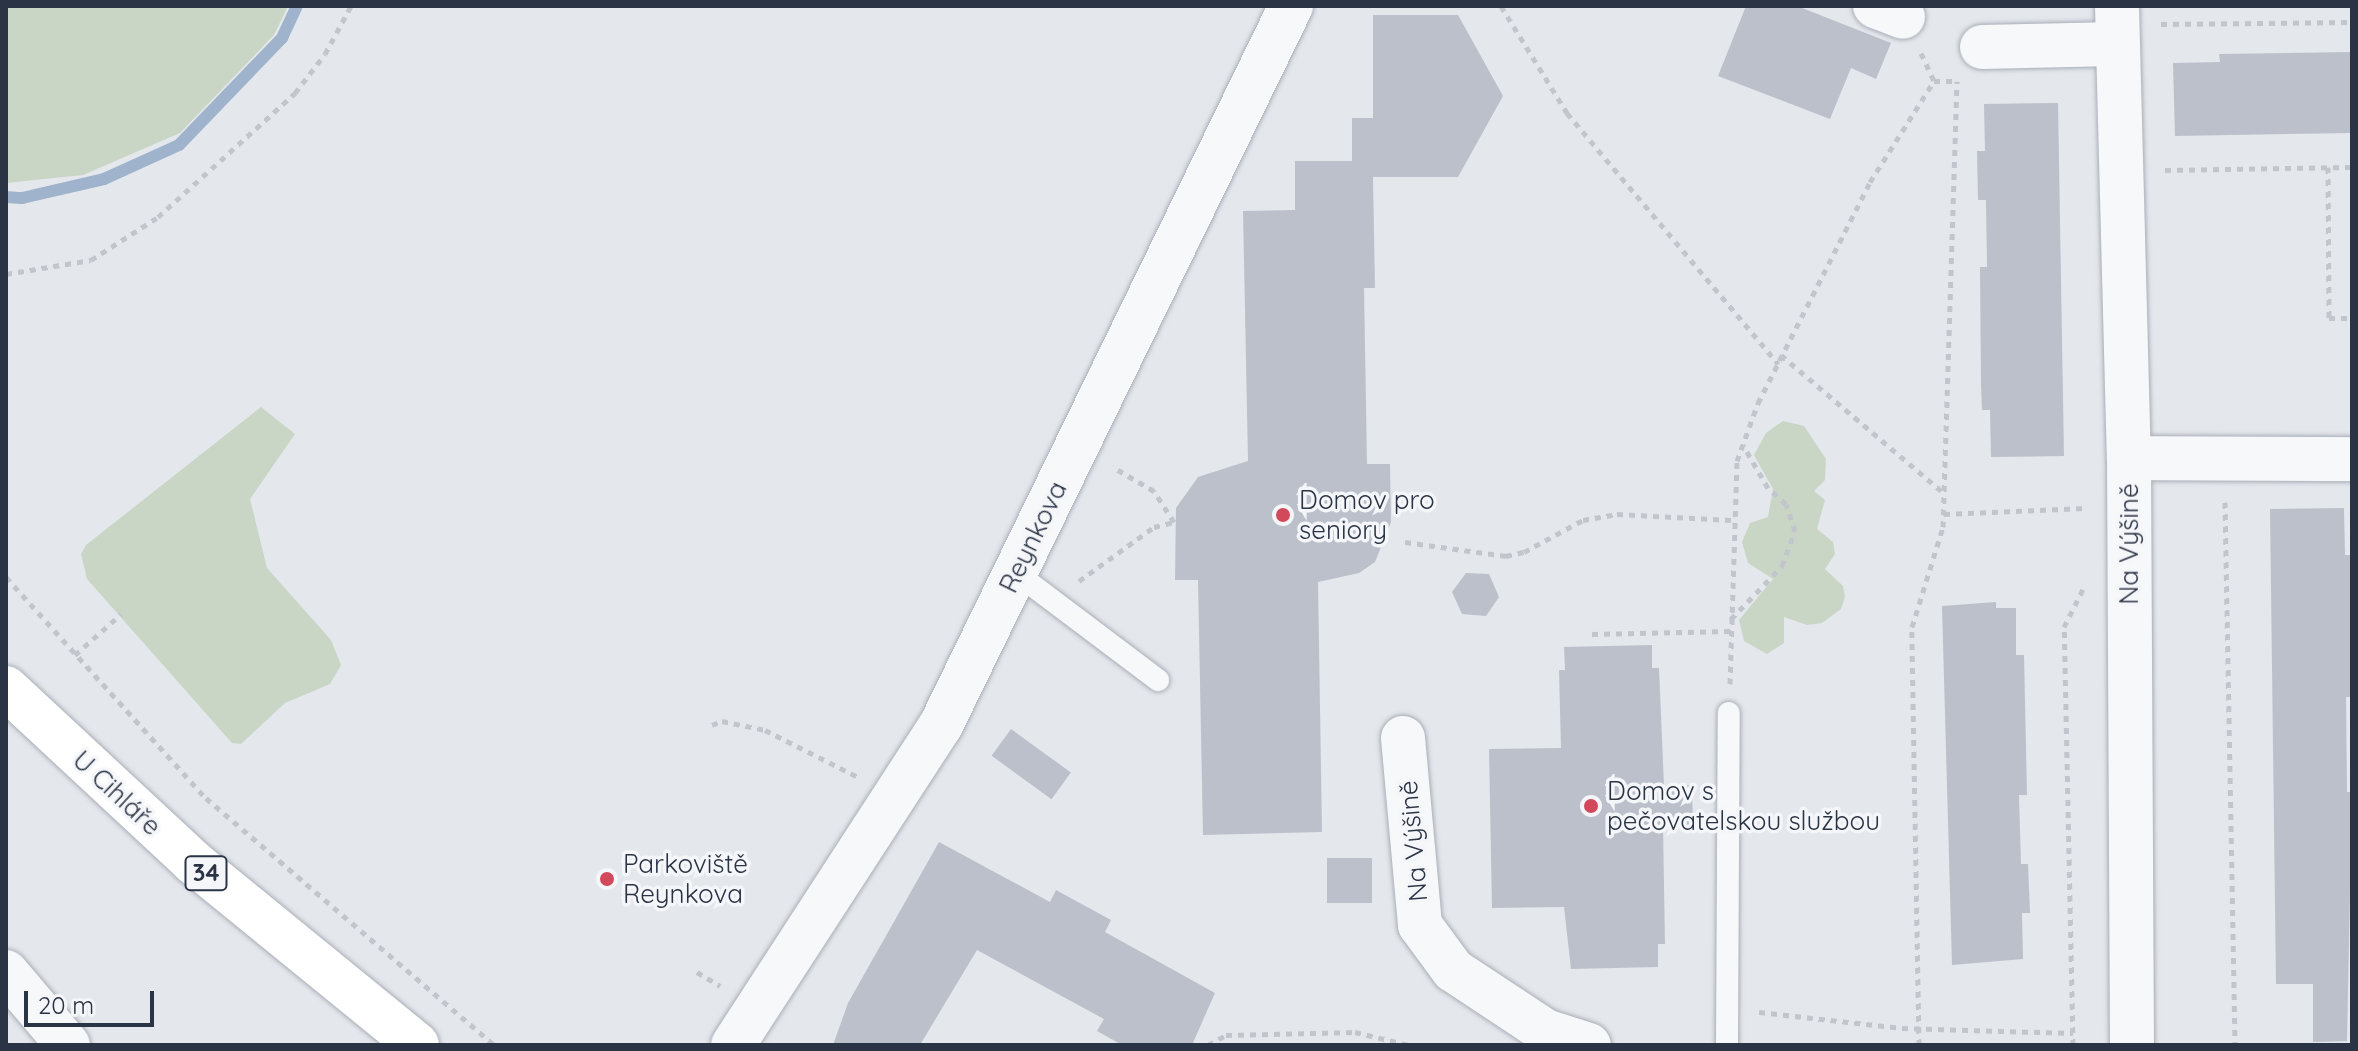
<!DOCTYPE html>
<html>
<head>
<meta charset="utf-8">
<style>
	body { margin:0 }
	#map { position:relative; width:2358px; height:1051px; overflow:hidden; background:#e4e7ec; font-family:Quicksand,sans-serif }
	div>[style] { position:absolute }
	.green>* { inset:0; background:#c9d6c5 }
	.stream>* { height:12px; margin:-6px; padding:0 6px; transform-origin:6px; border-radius:6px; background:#9fb4cc }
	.building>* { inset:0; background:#bbc0ca; transform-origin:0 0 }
	.path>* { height:5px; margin-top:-2.5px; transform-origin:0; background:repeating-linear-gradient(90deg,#c2c5cb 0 6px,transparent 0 12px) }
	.roads { filter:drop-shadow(0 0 2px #a9aeb7) drop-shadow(0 0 2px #a9aeb7) }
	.service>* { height:22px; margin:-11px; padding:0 11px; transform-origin:11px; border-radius:11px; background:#f7f8fa }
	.minor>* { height:44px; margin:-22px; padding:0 22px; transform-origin:22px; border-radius:22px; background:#f7f8fa }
	.primary>* { height:44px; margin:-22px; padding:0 22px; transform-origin:22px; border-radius:22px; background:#fff }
	.dots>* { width:22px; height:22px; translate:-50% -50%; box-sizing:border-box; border:4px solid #f4f6f9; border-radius:50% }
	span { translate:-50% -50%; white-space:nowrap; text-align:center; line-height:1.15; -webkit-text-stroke:7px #f4f6f9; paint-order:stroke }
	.shield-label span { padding:2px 6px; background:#f4f6f9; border:2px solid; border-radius:6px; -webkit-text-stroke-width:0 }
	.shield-label { font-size:24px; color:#2b3445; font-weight:700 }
	.poi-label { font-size:26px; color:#2b3445 }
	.left { translate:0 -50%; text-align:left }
	.street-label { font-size:26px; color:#2b3445 }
	.frame { position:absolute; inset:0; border:8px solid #2b3445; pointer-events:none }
	.scale { position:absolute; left:24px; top:991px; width:130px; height:36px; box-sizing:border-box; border:4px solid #2b3445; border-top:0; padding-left:10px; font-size:24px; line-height:28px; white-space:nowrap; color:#2b3445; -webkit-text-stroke:6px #f4f6f9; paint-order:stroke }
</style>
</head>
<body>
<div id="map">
	<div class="green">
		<i style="clip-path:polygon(6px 6px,288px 6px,274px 35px,180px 133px,83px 175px,6px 183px)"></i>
		<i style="clip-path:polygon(261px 407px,295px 434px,250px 499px,267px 568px,331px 640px,341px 665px,330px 684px,285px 703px,241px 744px,232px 743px,87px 579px,81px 554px,86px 545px)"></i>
		<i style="clip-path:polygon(1783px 421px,1804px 426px,1826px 459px,1825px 480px,1814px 491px,1825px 500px,1817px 529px,1833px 542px,1835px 554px,1825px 569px,1843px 586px,1845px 597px,1841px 609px,1822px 623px,1807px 625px,1784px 617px,1784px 643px,1767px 654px,1744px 641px,1739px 620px,1773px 579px,1748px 563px,1742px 542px,1750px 523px,1768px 517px,1773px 489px,1754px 455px,1766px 433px)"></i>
	</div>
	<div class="stream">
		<i style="left:6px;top:197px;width:16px;rotate:4deg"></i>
		<i style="left:22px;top:198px;width:84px;rotate:-13deg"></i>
		<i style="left:104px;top:179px;width:82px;rotate:-24.4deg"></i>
		<i style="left:179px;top:145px;width:149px;rotate:-46.1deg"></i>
		<i style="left:282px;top:38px;width:35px;rotate:-65deg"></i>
	</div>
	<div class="building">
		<i style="clip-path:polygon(1746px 6px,1797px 6px,1891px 43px,1876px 79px,1851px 68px,1830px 119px,1718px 76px)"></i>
		<i style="clip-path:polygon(1373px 15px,1458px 15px,1503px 96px,1458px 177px,1373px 177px,1375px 288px,1364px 288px,1367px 464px,1390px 464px,1391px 522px,1375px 562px,1359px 573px,1318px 582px,1322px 832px,1203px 835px,1198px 580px,1175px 580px,1176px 508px,1198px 477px,1248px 461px,1243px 211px,1295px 210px,1295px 161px,1352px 161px,1352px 118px,1373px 118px)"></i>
		<i style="clip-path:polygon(2352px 52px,2352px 133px,2175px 136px,2173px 63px,2220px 62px,2219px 54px)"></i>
		<i style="clip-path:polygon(2058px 103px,2064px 456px,1991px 457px,1990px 410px,1982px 410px,1981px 385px,1980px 267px,1987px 267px,1986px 200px,1978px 200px,1977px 151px,1985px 151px,1984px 104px)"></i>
		<i style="clip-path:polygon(2344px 508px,2345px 555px,2352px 555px,2352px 697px,2346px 697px,2347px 792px,2352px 792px,2347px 1041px,2313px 1042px,2313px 984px,2276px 984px,2270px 509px)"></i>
		<i style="clip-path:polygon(1466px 573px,1489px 574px,1499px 597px,1486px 616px,1462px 614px,1452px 592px)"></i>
		<i style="clip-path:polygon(1996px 602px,1996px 608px,2016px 608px,2016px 655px,2024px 655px,2027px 795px,2019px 795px,2021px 864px,2028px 864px,2030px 913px,2022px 913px,2023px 959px,1952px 965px,1942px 606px)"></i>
		<i style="clip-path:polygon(1652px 645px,1652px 668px,1659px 668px,1664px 786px,1692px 785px,1693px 826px,1663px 827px,1665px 944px,1658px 944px,1658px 967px,1571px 969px,1564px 907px,1492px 908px,1489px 749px,1561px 748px,1559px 670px,1565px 670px,1564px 647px)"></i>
		<i style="left:1011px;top:729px;width:74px;height:33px;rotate:36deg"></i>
		<i style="clip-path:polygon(939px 842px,1050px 902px,1056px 890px,1111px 920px,1105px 932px,1215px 993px,1192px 1045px,1122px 1045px,1097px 1031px,1104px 1019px,977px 950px,920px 1045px,833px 1045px,848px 1003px)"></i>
		<i style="left:1372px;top:858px;width:45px;height:45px;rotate:90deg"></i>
	</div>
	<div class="path">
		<i style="left:1501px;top:6px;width:126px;rotate:58.3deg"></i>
		<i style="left:1567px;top:113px;width:328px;rotate:49.9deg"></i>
		<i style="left:2161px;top:24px;width:191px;rotate:-0.6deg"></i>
		<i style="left:1921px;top:53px;width:31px;rotate:65deg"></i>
		<i style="left:1934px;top:81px;width:19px"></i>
		<i style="left:2328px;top:167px;width:151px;rotate:89.6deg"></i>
		<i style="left:2329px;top:318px;width:23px"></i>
		<i style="left:2165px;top:170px;width:187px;rotate:-0.9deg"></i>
		<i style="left:6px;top:274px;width:86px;rotate:-9.4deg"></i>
		<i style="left:91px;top:260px;width:80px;rotate:-32.7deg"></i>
		<i style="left:158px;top:217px;width:185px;rotate:-42.1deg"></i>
		<i style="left:295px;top:93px;width:49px;rotate:-52.4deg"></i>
		<i style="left:325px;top:54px;width:55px;rotate:-61.6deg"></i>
		<i style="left:1781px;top:355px;width:214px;rotate:40.3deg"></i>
		<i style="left:2225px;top:502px;width:543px;rotate:88.94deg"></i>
		<i style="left:1944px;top:514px;width:141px;rotate:-2.4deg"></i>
		<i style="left:1405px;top:542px;width:102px;rotate:7.9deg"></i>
		<i style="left:1506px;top:556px;width:18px;rotate:-13deg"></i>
		<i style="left:1524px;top:552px;width:67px;rotate:-28.5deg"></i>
		<i style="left:1583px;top:520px;width:35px;rotate:-10deg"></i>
		<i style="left:1617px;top:514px;width:114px;rotate:3deg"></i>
		<i style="left:6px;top:577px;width:298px;rotate:47.9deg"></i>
		<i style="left:206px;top:798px;width:379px;rotate:40.6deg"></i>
		<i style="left:1079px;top:581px;width:92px;rotate:-35.8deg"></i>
		<i style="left:1154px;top:527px;width:21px;rotate:-14deg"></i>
		<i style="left:1174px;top:522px;width:37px;rotate:-123deg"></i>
		<i style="left:1154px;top:491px;width:48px;rotate:-149.7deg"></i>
		<i style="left:1731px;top:619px;width:74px;rotate:-46.1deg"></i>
		<i style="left:1782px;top:566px;width:37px;rotate:-70deg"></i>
		<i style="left:1795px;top:531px;width:28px;rotate:-108deg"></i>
		<i style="left:1786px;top:504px;width:24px;rotate:-138deg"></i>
		<i style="left:1768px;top:488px;width:50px;rotate:-120.2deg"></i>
		<i style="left:1592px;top:634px;width:138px;rotate:-1.2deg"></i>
		<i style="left:75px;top:655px;width:62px;rotate:-41.7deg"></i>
		<i style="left:1730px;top:684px;width:223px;rotate:-88.2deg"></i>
		<i style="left:1737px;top:461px;width:62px;rotate:-70.1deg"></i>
		<i style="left:1758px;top:403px;width:248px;rotate:-63.1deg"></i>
		<i style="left:1870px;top:182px;width:120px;rotate:-57.6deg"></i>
		<i style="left:712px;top:725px;width:11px;rotate:-22deg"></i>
		<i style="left:722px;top:721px;width:44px;rotate:11.8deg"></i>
		<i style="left:765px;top:730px;width:104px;rotate:26.8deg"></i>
		<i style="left:697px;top:972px;width:27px;rotate:31deg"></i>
		<i style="left:1759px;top:1012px;width:144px;rotate:6.4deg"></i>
		<i style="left:1902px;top:1028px;width:171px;rotate:1.7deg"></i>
		<i style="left:1208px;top:1045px;width:21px;rotate:-29deg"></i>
		<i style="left:1226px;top:1035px;width:129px;rotate:-1.3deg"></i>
		<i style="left:1355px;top:1032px;width:56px;rotate:13.5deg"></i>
		<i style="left:1919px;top:1045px;width:418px;rotate:-91deg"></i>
		<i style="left:1912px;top:627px;width:105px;rotate:-72.8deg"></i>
		<i style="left:1943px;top:527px;width:446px;rotate:-88.2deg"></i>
		<i style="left:2073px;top:1045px;width:418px;rotate:-91.2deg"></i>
		<i style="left:2064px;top:627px;width:45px;rotate:-63.4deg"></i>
	</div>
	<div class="roads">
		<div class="service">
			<i style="left:1016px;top:573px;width:178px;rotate:37deg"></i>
			<i style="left:1727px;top:1045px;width:332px;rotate:-89.7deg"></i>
		</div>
		<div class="minor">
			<i style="left:1875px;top:6px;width:30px;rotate:21deg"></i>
			<i style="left:2117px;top:6px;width:452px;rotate:88.5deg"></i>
			<i style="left:2129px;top:458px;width:587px;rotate:89.71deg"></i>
			<i style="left:1982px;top:47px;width:133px;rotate:-1.3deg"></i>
			<i style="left:2129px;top:458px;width:223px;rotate:0.3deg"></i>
			<i style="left:1403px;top:738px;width:188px;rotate:84.8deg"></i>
			<i style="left:1420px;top:925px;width:56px;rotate:53.7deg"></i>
			<i style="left:1453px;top:970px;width:110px;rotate:33.5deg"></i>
			<i style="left:1545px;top:1031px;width:46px;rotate:17.7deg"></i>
			<i style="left:6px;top:972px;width:96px;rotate:49.7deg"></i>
			<i style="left:733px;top:1045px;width:382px;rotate:-57deg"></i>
			<i style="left:941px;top:725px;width:800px;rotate:-64.04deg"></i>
		</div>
		<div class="primary">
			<i style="left:6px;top:688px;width:255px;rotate:42.9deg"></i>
			<i style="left:193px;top:862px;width:289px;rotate:39.2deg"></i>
		</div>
	</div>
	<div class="dots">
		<i style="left:1283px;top:515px;background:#d1495b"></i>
		<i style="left:1591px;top:806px;background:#d1495b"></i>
		<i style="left:607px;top:879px;background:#d1495b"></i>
	</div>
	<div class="shield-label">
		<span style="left:206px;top:873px">34</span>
	</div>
	<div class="poi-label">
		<span class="left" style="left:1299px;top:515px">Domov pro<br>seniory</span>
		<span class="left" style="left:1607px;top:806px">Domov s<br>pečovatelskou službou</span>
		<span class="left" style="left:623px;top:879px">Parkoviště<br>Reynkova</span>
	</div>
	<div class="street-label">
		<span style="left:1033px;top:537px;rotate:-64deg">Reynkova</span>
		<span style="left:2129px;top:544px;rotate:-90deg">Na Výšině</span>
		<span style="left:117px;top:793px;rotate:43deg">U Cihláře</span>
		<span style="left:1413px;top:841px;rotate:-95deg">Na Výšině</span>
	</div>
	<div class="frame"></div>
	<div class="scale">20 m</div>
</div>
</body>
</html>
